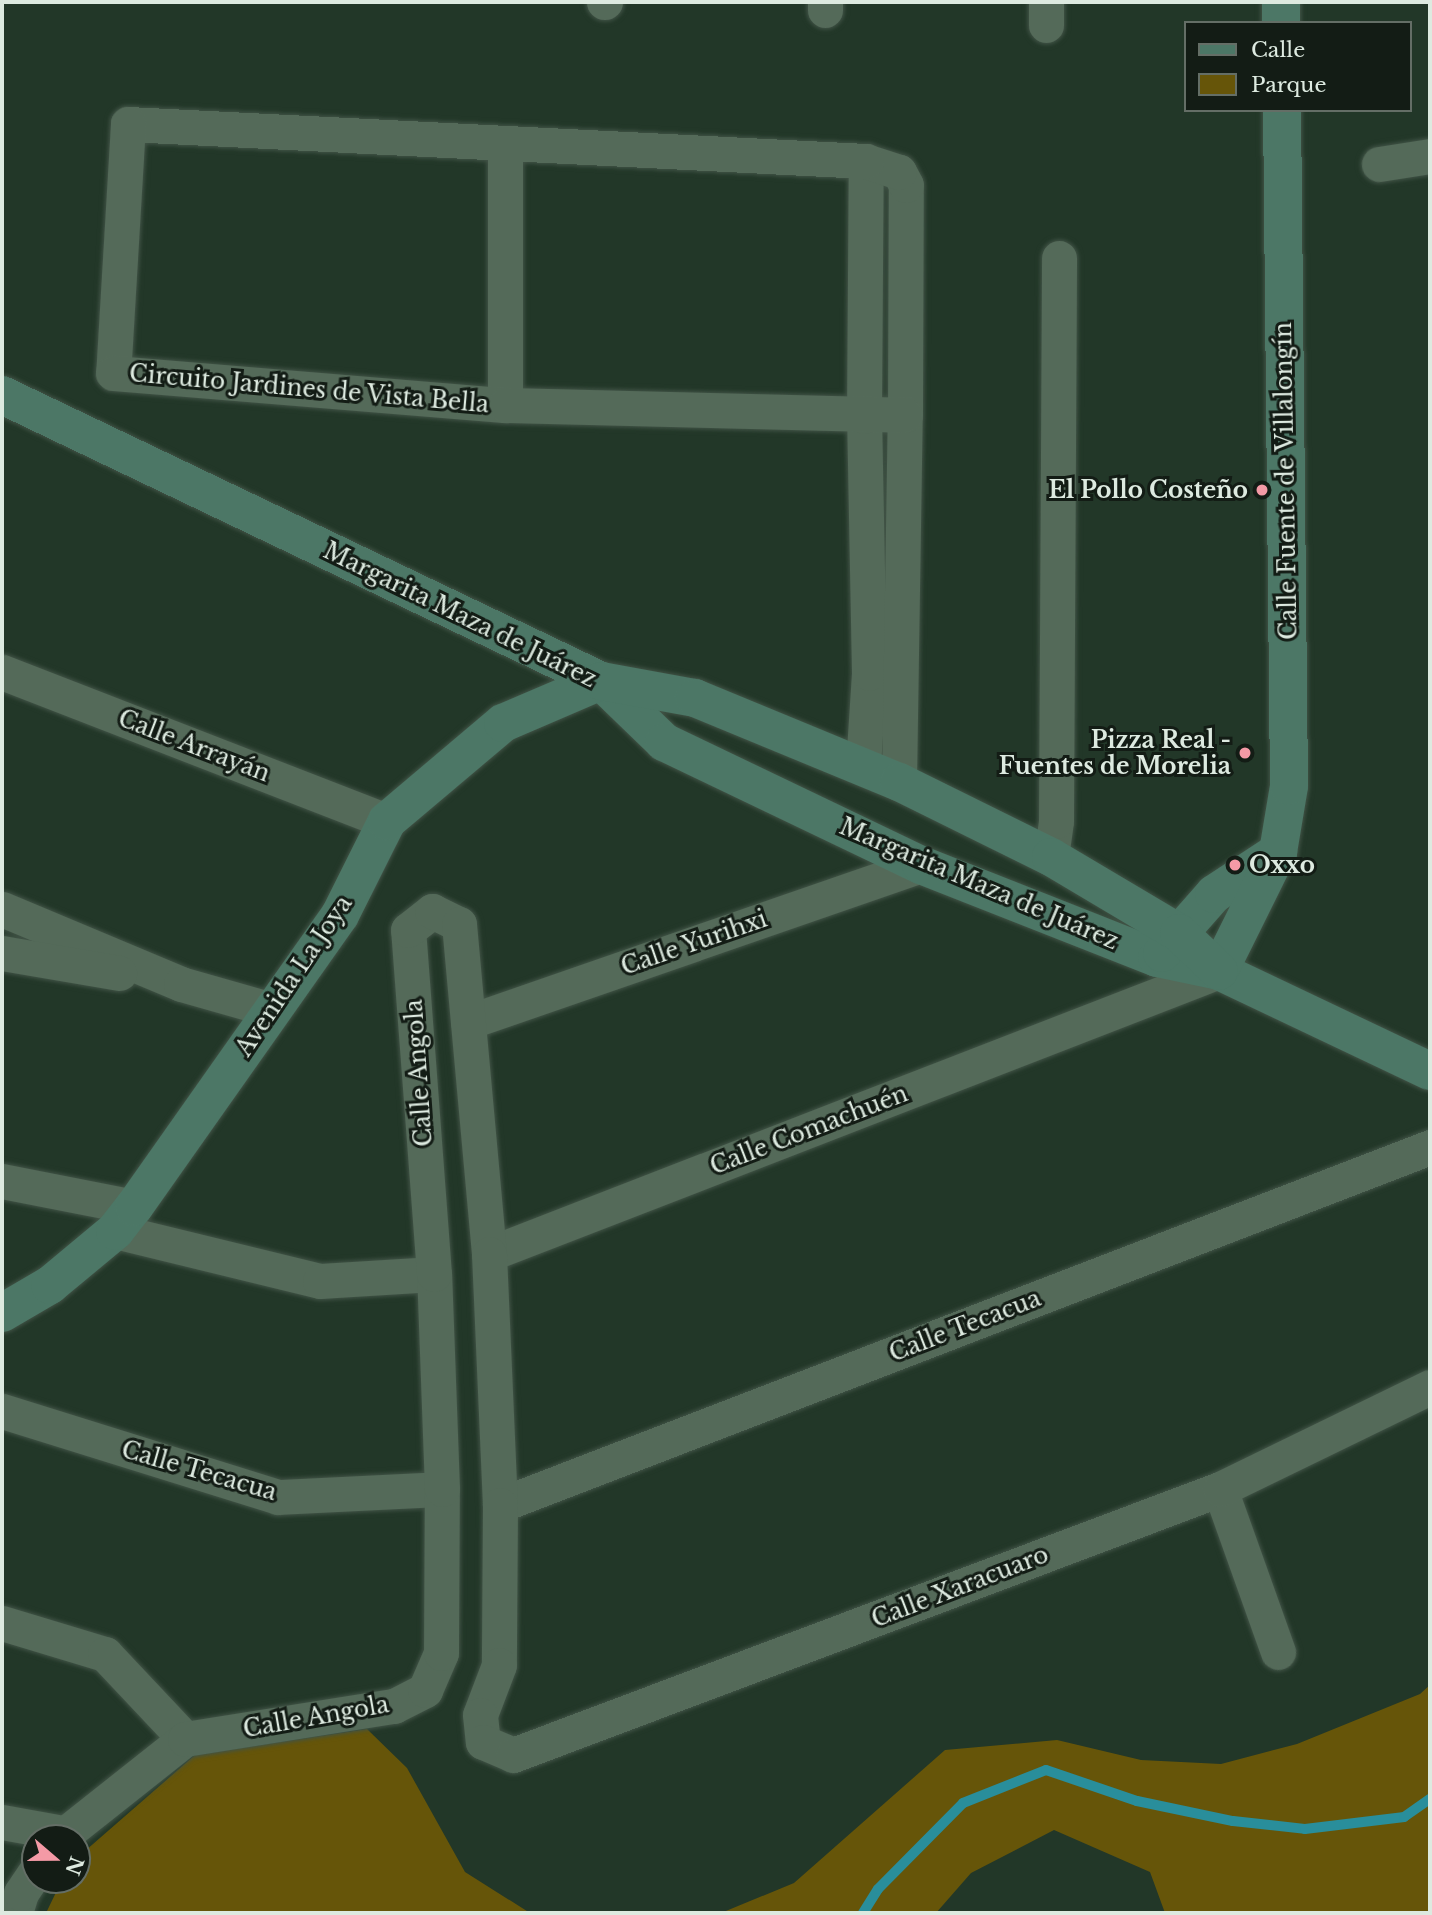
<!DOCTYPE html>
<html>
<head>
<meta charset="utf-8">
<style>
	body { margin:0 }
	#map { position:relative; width:1432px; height:1915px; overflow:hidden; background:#223728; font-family:"Libre Baskerville",serif }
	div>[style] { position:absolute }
	.green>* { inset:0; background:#665509 }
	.stream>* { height:10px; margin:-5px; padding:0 5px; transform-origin:5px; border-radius:5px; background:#298e9b }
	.roads { filter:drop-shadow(0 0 2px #415346) drop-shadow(0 0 2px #415346) }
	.street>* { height:35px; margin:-17.5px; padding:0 17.5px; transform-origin:17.5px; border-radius:17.5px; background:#546a59 }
	.secondary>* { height:38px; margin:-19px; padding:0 19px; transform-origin:19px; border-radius:19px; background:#4c7766 }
	.dots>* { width:19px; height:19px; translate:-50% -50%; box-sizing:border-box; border:4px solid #131c15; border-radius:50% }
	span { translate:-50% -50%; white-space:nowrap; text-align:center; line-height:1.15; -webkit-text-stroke:6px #131c15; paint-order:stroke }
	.street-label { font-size:23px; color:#ddeae0 }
	.poi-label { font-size:23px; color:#ddeae0; font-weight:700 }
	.right { translate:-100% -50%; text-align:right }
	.left { translate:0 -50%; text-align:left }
	.frame { position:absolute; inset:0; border:4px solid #ddeae0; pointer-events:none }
	.legend { position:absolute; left:1184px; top:21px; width:228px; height:91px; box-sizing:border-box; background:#131c15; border:2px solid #646e66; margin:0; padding:9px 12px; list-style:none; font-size:21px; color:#ddeae0 }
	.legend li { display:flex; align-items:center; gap:14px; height:35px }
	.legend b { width:35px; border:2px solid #646e66 }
	.north { position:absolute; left:21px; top:1824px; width:70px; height:70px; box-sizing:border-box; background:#131c15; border:2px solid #646e66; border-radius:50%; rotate:110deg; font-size:19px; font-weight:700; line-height:28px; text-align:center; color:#ddeae0 }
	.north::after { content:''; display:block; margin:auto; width:24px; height:32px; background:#f49aa6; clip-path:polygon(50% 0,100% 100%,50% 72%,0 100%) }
</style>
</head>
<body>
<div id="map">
	<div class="green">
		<i style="clip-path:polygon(1430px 1685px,1430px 1913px,1165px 1913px,1150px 1872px,1054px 1830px,971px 1873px,936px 1913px,721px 1913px,794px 1883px,945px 1750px,1057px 1740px,1141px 1760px,1221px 1764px,1297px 1744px,1420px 1694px)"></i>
		<i style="clip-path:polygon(367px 1729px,407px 1768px,465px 1872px,530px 1913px,46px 1913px,62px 1880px,77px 1880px,77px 1858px,195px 1755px)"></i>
	</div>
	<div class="stream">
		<i style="left:863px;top:1913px;width:28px;rotate:-58deg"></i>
		<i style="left:878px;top:1889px;width:121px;rotate:-45.3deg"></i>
		<i style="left:963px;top:1803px;width:89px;rotate:-21.7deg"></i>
		<i style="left:1046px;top:1770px;width:96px;rotate:18.8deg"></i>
		<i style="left:1137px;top:1801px;width:98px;rotate:11.8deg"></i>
		<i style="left:1233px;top:1821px;width:72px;rotate:6.3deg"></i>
		<i style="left:1305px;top:1829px;width:100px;rotate:-6.9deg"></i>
		<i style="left:1404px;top:1817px;width:32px;rotate:-35deg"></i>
	</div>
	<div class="roads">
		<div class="street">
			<i style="left:604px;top:2px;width:1px"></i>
			<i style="left:1046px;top:2px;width:23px;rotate:90deg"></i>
			<i style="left:825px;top:10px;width:8px;rotate:-90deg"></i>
			<i style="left:1379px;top:164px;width:52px;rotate:-8.9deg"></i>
			<i style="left:505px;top:405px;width:262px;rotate:-90deg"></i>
			<i style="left:2px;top:672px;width:413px;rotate:21.2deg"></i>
			<i style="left:863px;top:766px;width:93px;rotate:-86.3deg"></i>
			<i style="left:869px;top:673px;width:257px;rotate:-91.1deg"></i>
			<i style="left:864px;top:416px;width:255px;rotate:-89.6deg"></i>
			<i style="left:899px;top:782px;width:367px;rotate:-89.1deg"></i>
			<i style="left:905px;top:415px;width:230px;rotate:-89.8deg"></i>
			<i style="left:906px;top:185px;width:15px;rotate:-118deg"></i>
			<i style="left:899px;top:172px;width:35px;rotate:-162deg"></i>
			<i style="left:866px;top:161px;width:739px;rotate:-177.13deg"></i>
			<i style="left:128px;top:124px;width:249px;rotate:93.4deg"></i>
			<i style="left:113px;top:373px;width:393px;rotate:4.7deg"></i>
			<i style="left:505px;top:405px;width:400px;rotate:1.4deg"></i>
			<i style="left:1051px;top:857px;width:36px;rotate:-82deg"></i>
			<i style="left:1056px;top:821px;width:563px;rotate:-89.69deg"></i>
			<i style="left:2px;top:909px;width:194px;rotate:22.7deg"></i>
			<i style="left:181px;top:984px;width:95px;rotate:15.9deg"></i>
			<i style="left:2px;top:953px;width:119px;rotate:9.7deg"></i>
			<i style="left:468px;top:1022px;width:479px;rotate:-19.1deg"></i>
			<i style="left:2px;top:1181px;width:135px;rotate:11.1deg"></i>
			<i style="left:115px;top:1231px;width:211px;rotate:13.7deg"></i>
			<i style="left:320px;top:1281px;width:114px;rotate:-3.5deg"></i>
			<i style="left:489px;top:1254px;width:783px;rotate:-21.19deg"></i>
			<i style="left:2px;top:1411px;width:289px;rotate:17.3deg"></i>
			<i style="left:278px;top:1497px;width:164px;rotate:-2.8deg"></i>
			<i style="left:1220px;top:1489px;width:173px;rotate:70.4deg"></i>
			<i style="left:500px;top:1505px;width:997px;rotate:-21.05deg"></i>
			<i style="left:2px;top:1623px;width:108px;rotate:16.8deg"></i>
			<i style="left:105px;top:1654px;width:117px;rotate:46.7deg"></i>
			<i style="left:2px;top:1822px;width:62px;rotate:10.2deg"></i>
			<i style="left:60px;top:1838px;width:159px;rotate:-38.4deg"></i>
			<i style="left:185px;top:1739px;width:212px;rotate:-9deg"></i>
			<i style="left:394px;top:1706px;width:35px;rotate:-27deg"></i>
			<i style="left:425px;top:1690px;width:40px;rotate:-66.6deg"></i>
			<i style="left:441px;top:1653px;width:164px;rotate:-89.7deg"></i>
			<i style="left:442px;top:1489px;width:215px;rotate:-92.1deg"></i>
			<i style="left:434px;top:1274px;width:345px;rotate:-94.3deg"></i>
			<i style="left:408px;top:930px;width:31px;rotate:-38deg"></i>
			<i style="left:432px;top:911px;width:30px;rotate:26deg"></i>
			<i style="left:459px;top:924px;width:331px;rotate:84.8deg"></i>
			<i style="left:489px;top:1254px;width:251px;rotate:87.5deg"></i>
			<i style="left:500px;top:1505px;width:160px;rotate:90.4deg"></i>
			<i style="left:499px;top:1665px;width:53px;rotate:110.8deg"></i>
			<i style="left:480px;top:1715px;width:27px;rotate:84deg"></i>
			<i style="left:483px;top:1742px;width:33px;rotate:23deg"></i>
			<i style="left:513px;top:1755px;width:755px;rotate:-20.62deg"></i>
			<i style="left:1220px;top:1489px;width:233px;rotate:-25.9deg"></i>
			<i style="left:15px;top:1913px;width:21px;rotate:-73deg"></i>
			<i style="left:21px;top:1893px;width:25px;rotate:-56deg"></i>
		</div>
		<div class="secondary">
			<i style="left:1281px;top:2px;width:21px;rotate:90deg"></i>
			<i style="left:2px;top:395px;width:664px;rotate:25.52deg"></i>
			<i style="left:601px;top:681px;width:88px;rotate:44.1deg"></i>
			<i style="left:664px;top:742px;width:285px;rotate:25.6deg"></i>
			<i style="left:921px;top:865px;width:254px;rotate:21.5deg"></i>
			<i style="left:1157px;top:958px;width:63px;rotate:11.8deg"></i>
			<i style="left:1219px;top:971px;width:233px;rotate:25.4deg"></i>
			<i style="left:1162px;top:953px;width:79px;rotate:-48.6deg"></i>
			<i style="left:1214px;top:894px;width:77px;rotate:-33.3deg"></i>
			<i style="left:1219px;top:971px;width:133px;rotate:-63.6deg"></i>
			<i style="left:1278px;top:852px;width:67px;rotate:-80.5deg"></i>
			<i style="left:1289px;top:786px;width:676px;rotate:-90.59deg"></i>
			<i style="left:2px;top:1313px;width:56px;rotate:-30.3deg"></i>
			<i style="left:50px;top:1285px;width:85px;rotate:-39.7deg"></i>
			<i style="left:115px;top:1231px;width:31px;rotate:-52deg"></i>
			<i style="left:134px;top:1207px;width:357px;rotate:-54.8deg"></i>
			<i style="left:340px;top:915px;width:105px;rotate:-63.4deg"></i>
			<i style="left:387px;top:821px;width:152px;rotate:-40.2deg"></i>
			<i style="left:503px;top:723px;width:107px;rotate:-23.2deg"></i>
			<i style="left:601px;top:681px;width:96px;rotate:10.3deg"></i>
			<i style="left:695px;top:698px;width:221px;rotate:22.4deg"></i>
			<i style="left:899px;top:782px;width:169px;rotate:26.3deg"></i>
			<i style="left:1051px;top:857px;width:149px;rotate:30.7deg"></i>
			<i style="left:1179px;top:933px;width:55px;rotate:43.5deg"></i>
		</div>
	</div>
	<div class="dots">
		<i style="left:1262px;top:490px;background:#f49aa6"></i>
		<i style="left:1245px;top:753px;background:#f49aa6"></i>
		<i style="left:1235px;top:865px;background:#f49aa6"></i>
	</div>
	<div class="street-label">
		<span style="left:309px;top:389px;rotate:5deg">Circuito Jardines de Vista Bella</span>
		<span style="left:1286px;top:481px;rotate:-91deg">Calle Fuente de Villalongín</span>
		<span style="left:460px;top:615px;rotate:26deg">Margarita Maza de Juárez</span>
		<span style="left:194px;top:746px;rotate:21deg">Calle Arrayán</span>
		<span style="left:979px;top:884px;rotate:23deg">Margarita Maza de Juárez</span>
		<span style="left:694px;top:943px;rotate:-19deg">Calle Yurihxi</span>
		<span style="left:294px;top:976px;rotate:-56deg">Avenida La Joya</span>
		<span style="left:419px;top:1073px;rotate:-94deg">Calle Angola</span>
		<span style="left:809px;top:1130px;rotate:-21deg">Calle Comachuén</span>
		<span style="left:965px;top:1326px;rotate:-21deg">Calle Tecacua</span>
		<span style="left:199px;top:1471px;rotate:16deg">Calle Tecacua</span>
		<span style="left:960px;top:1587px;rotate:-21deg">Calle Xaracuaro</span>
		<span style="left:316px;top:1717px;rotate:-10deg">Calle Angola</span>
	</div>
	<div class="poi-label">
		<span class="right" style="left:1248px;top:490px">El Pollo Costeño</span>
		<span class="right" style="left:1231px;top:753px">Pizza Real -<br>Fuentes de Morelia</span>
		<span class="left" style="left:1249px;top:865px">Oxxo</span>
	</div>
	<div class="frame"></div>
	<ul class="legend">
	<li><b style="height:9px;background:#4c7766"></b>Calle</li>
	<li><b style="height:19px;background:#665509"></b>Parque</li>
	</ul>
	<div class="north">N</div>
</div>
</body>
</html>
